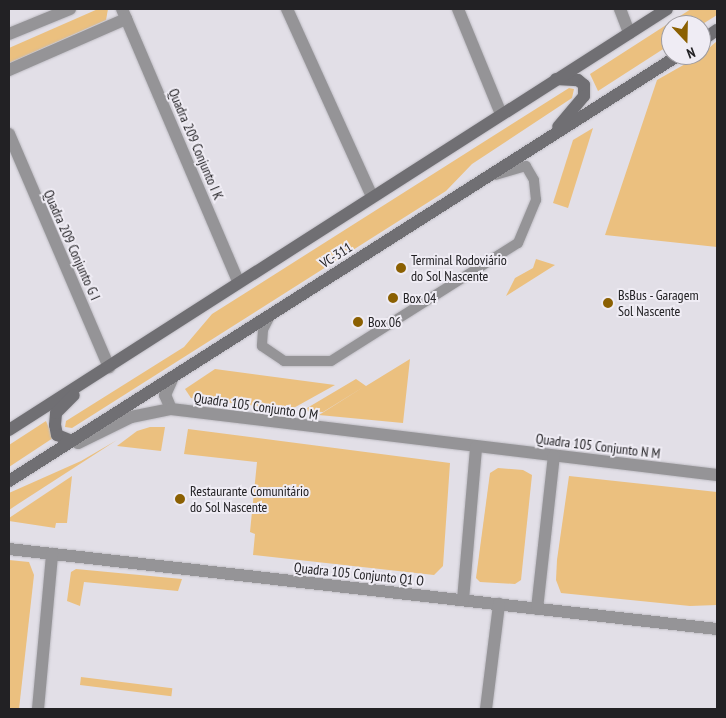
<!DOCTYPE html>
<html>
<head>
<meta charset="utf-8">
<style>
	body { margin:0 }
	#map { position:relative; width:726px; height:718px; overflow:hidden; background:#e2dfe7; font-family:"PT Sans Narrow",sans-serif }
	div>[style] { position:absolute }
	.green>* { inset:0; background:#ebc07f; transform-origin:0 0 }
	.roads { filter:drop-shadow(0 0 1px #bfbdc4) drop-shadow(0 0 1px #bfbdc4) }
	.lane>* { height:10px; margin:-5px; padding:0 5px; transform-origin:5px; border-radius:5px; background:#959497 }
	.street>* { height:12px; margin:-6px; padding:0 6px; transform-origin:6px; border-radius:6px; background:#959497 }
	.secondary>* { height:12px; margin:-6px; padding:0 6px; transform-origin:6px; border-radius:6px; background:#706f73 }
	.dots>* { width:14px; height:14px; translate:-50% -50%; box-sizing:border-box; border:2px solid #efecf4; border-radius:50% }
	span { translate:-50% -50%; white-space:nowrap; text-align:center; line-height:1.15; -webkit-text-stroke:4px #efecf4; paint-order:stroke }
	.street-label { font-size:14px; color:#222124 }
	.poi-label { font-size:14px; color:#222124 }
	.left { translate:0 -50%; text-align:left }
	.frame { position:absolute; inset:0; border:10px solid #222124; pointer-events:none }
	.north { position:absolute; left:661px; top:15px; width:50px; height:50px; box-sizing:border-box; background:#efecf4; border:1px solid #9d9ba1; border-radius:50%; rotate:159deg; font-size:14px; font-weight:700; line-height:20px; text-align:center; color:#222124 }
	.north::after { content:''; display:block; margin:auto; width:18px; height:22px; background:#8b6002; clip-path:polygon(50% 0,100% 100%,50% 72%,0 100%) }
</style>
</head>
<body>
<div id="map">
	<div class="green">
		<i style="clip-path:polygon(98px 9px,108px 9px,106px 20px,9px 63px,9px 48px)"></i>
		<i style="clip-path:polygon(691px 9px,717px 9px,717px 15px,701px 25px,671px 25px,671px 44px,598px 91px,590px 74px)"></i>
		<i style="clip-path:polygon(717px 41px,717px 247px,605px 235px,657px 80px,701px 55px)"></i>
		<i style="clip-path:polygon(569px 88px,574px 89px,572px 98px,472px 164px,446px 191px,72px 428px,65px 427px,66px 421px,184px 347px,212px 314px)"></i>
		<i style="clip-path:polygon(593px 128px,568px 208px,553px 203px,573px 140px)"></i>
		<i style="clip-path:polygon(536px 259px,555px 265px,506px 296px,515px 278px,533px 268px)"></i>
		<i style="clip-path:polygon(410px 359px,403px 423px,319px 415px,365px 386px,323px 412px,302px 411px,356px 379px,366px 386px)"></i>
		<i style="clip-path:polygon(215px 369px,335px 385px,290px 410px,191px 398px,185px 389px)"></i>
		<i style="clip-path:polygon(46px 421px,53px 438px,9px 467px,9px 445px)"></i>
		<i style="clip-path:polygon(150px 427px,165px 427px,161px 451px,117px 446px,137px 431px)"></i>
		<i style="clip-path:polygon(188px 429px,450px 463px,443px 566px,434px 575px,253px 555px,255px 534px,250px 532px,257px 462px,184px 454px)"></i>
		<i style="clip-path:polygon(117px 440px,18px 504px,9px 510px,9px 493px,81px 461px)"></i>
		<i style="clip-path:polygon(498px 468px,523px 470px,532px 475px,521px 580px,515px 584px,480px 582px,476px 578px,490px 473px)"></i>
		<i style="clip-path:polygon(72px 476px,67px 523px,56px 523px,55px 528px,9px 521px,9px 518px)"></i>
		<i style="clip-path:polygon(569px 476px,717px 492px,717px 605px,690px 606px,561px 593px,556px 580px,557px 560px)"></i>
		<i style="clip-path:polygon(9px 560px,29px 562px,34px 575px,19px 709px,9px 709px)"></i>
		<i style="clip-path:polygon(76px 569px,182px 579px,178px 591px,84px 582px,80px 606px,67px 601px,71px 572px)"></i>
		<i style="left:81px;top:677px;width:92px;height:8px;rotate:7deg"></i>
	</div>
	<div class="roads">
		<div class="lane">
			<i style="left:271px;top:314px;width:18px;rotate:117deg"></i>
			<i style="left:263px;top:330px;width:16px;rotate:94deg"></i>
			<i style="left:262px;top:346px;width:27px;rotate:34deg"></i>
			<i style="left:284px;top:361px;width:47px"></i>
			<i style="left:331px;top:361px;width:221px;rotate:-32.3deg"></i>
			<i style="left:518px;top:243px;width:47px;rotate:-67.3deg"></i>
			<i style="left:536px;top:200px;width:20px;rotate:-96deg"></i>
			<i style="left:534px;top:180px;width:16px;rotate:-120deg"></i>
			<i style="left:526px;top:166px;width:32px;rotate:164deg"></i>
		</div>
		<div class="street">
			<i style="left:122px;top:9px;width:296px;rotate:66.9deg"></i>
			<i style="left:287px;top:9px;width:205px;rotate:65.6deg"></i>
			<i style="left:458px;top:9px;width:113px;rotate:67.7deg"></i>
			<i style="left:620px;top:9px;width:26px;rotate:69deg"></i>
			<i style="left:9px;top:34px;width:66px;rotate:-22.3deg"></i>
			<i style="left:9px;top:70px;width:128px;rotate:-23.6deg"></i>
			<i style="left:9px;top:134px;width:254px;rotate:66.8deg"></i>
			<i style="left:171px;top:409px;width:15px;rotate:-113deg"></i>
			<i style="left:165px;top:395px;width:20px;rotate:-66deg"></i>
			<i style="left:78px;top:443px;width:59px;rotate:-26.1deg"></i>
			<i style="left:131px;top:417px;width:41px;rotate:-11.3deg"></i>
			<i style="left:171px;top:409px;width:550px;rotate:6.89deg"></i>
			<i style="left:9px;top:549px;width:713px;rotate:6.45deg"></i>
			<i style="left:463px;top:600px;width:154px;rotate:-85.1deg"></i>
			<i style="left:537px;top:609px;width:154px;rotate:-83.7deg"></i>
			<i style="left:38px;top:709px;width:156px;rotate:-84.8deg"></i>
			<i style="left:486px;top:709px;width:106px;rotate:-82.9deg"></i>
		</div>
		<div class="secondary">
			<i style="left:701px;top:41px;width:19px;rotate:-35deg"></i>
			<i style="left:556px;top:79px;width:22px;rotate:3deg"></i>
			<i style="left:578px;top:80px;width:8px;rotate:40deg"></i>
			<i style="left:584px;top:85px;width:11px;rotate:90deg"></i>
			<i style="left:584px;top:96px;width:40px;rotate:130deg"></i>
			<i style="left:9px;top:430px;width:781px;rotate:-32.61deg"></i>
			<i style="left:72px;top:441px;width:16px;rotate:-158deg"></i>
			<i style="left:57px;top:435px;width:10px;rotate:-101deg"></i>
			<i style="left:55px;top:425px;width:12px;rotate:-85deg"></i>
			<i style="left:56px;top:413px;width:25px;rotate:-45deg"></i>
			<i style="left:9px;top:481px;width:794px;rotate:-32.45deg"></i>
		</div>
	</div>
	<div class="dots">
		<i style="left:401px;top:268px;background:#8b6002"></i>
		<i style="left:393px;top:298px;background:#8b6002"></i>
		<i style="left:608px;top:303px;background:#8b6002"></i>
		<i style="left:358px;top:322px;background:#8b6002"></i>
		<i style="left:180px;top:499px;background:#8b6002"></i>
	</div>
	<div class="street-label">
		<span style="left:196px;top:144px;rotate:67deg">Quadra 209 Conjunto I K</span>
		<span style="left:72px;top:245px;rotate:66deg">Quadra 209 Conjunto G I</span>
		<span style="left:336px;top:255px;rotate:-32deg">VC-311</span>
		<span style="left:256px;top:406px;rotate:8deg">Quadra 105 Conjunto O M</span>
		<span style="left:598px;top:446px;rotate:7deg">Quadra 105 Conjunto N M</span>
		<span style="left:359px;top:574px;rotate:6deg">Quadra 105 Conjunto Q1 O</span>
	</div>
	<div class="poi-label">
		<span class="left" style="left:411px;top:268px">Terminal Rodoviário<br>do Sol Nascente</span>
		<span class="left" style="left:618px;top:303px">BsBus - Garagem<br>Sol Nascente</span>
		<span class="left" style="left:403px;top:298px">Box 04</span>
		<span class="left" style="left:368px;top:322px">Box 06</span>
		<span class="left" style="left:190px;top:499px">Restaurante Comunitário<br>do Sol Nascente</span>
	</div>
	<div class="frame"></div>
	<div class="north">N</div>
</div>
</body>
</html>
